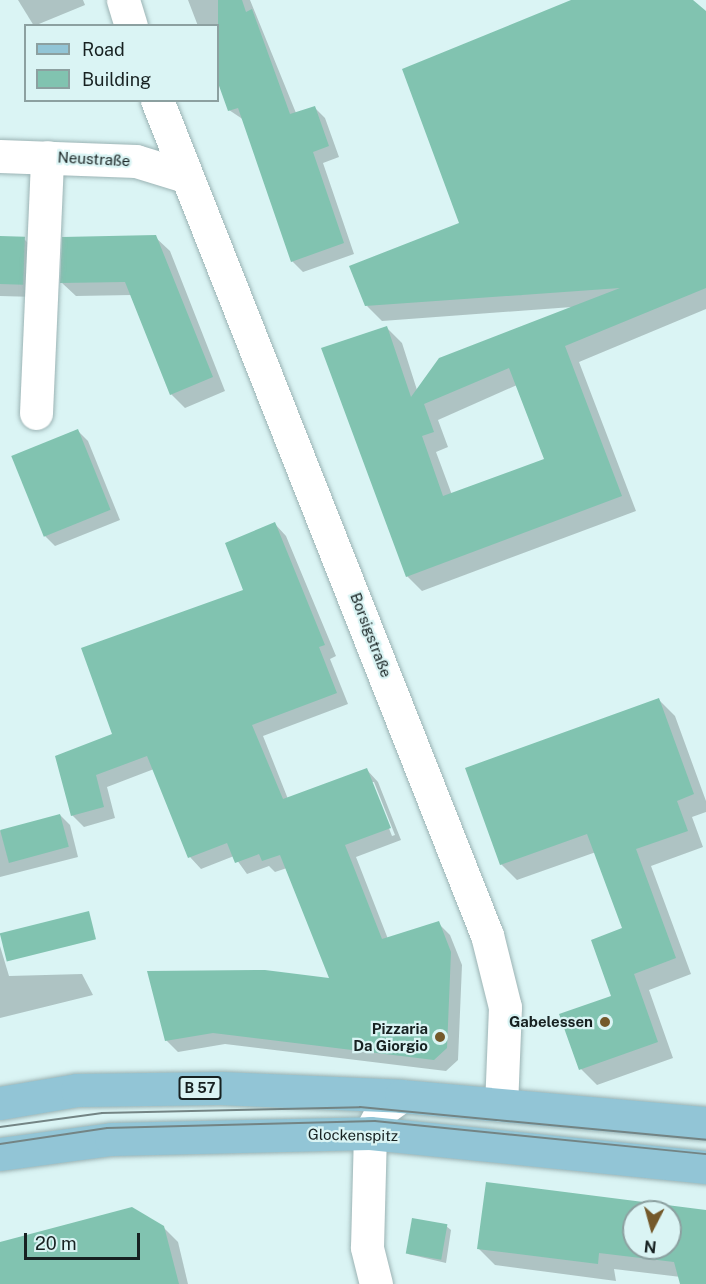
<!DOCTYPE html>
<html>
<head>
<meta charset="utf-8">
<style>
	body { margin:0 }
	#map { position:relative; width:706px; height:1284px; overflow:hidden; background:#daf4f4; font-family:"Public Sans",sans-serif }
	div>[style] { position:absolute }
	.shadow>* { inset:0; background:#0003 }
	.building>* { inset:0; background:#81c3b0; transform-origin:0 0 }
	.roads { filter:drop-shadow(0 0 2px #9bb3b4) drop-shadow(0 0 2px #9bb3b4) }
	.minor>* { height:33px; margin:-16.5px; padding:0 16.5px; transform-origin:16.5px; border-radius:16.5px; background:#fff }
	.major>* { height:33px; margin:-16.5px; padding:0 16.5px; transform-origin:16.5px; border-radius:16.5px; background:#92c5d6 }
	.tram>* { height:1.5px; margin:-0.75px; padding:0 0.75px; transform-origin:0.75px; border-radius:0.75px; background:#738484 }
	.dots>* { width:16px; height:16px; translate:-50% -50%; box-sizing:border-box; border:3px solid #daf4f4; border-radius:50% }
	span { translate:-50% -50%; white-space:nowrap; text-align:center; line-height:1.15; -webkit-text-stroke:4.5px #daf4f4; paint-order:stroke }
	.shield-label span { padding:2px 4px; background:#daf4f4; border:2px solid; border-radius:4px; -webkit-text-stroke-width:0 }
	.shield-label { font-size:14px; color:#172121; font-weight:700 }
	.street-label { font-size:15px; color:#172121 }
	.poi-label { font-size:15px; color:#172121; font-weight:700 }
	.right { translate:-100% -50%; text-align:right }
	.legend { position:absolute; left:24px; top:24px; width:195px; height:78px; box-sizing:border-box; background:#daf4f4; border:2px solid #8ca0a0; margin:0; padding:8px 10px; list-style:none; font-size:18px; color:#172121 }
	.legend li { display:flex; align-items:center; gap:12px; height:30px }
	.legend b { width:30px; border:2px solid #8ca0a0 }
	.north { position:absolute; left:622px; top:1200px; width:60px; height:60px; box-sizing:border-box; background:#daf4f4; border:2px solid #8ca0a0; border-radius:50%; rotate:186deg; font-size:16px; font-weight:700; line-height:24px; text-align:center; color:#172121 }
	.north::after { content:''; display:block; margin:auto; width:21px; height:27px; background:#74592b; clip-path:polygon(50% 0,100% 100%,50% 72%,0 100%) }
	.scale { position:absolute; left:24px; top:1233px; width:116px; height:27px; box-sizing:border-box; border:3px solid #172121; border-top:0; padding-left:8px; font-size:18px; line-height:21px; white-space:nowrap; color:#172121; -webkit-text-stroke:4px #daf4f4; paint-order:stroke }
</style>
</head>
<body>
<div id="map">
	<div class="shadow">
		<i style="clip-path:polygon(18px 0,83px 0,85px 5px,34px 26px)"></i>
		<i style="clip-path:polygon(188px 0,250px 0,296px 113px,314px 107px,325px 118px,339px 157px,323px 163px,354px 254px,303px 272px,292px 261px,244px 120px,229px 110px,218px 79px,218px 26px,198px 26px)"></i>
		<i style="clip-path:polygon(evenodd,575px 0,691px 0,706px 13px,706px 309px,579px 362px,636px 511px,422px 591px,407px 576px,387px 328px,402px 343px,417px 390px,572px 307px,382px 321px,367px 306px,460px 223px,575px 0,517px 385px,546px 460px,452px 495px,436px 452px,448px 447px,438px 420px,517px 385px)"></i>
		<i style="clip-path:polygon(155px 237px,170px 251px,225px 391px,185px 408px,171px 394px,132px 295px,76px 296px,62px 283px)"></i>
		<i style="clip-path:polygon(0 238px,24px 239px,38px 253px,36px 297px,0 296px)"></i>
		<i style="clip-path:polygon(78px 431px,88px 441px,120px 520px,55px 546px,45px 536px)"></i>
		<i style="clip-path:polygon(evenodd,275px 524px,286px 536px,336px 656px,330px 659px,348px 704px,263px 736px,288px 799px,367px 770px,378px 782px,401px 840px,356px 857px,388px 939px,438px 923px,450px 935px,462px 965px,458px 1060px,446px 1071px,225px 1044px,178px 1052px,166px 1040px,332px 980px,287px 868px,275px 872px,269px 866px,247px 874px,234px 856px,201px 869px,190px 857px,154px 769px,107px 787px,115px 818px,84px 827px,72px 815px,114px 735px,245px 590px,275px 524px,371px 782px,374px 782px,395px 835px,392px 836px,371px 782px)"></i>
		<i style="clip-path:polygon(659px 700px,675px 716px,706px 801px,706px 812px,692px 817px,703px 847px,651px 866px,691px 974px,649px 990px,673px 1058px,597px 1085px,581px 1069px,613px 997px,624px 929px,596px 852px,517px 880px,501px 864px)"></i>
		<i style="clip-path:polygon(60px 815px,70px 825px,78px 857px,0 877px,0 831px)"></i>
		<i style="clip-path:polygon(0 946px,9px 976px,82px 974px,93px 995px,0 1018px)"></i>
		<i style="clip-path:polygon(evenodd,487px 1184px,706px 1212px,706px 1280px,614px 1269px,616px 1281px,495px 1265px,479px 1249px,487px 1184px,634px 1212px,670px 1212px,670px 1248px,634px 1248px,634px 1212px)"></i>
		<i style="clip-path:polygon(446px 1226px,451px 1230px,446px 1263px,408px 1254px)"></i>
		<i style="clip-path:polygon(163px 1227px,178px 1242px,188px 1284px,0 1284px,0 1243px)"></i>
	</div>
	<div class="building">
		<i style="clip-path:polygon(218px 0,242px 0,246px 12px,252px 9px,290px 114px,315px 106px,329px 146px,313px 152px,344px 243px,291px 262px,238px 108px,228px 111px,218px 83px)"></i>
		<i style="clip-path:polygon(evenodd,571px 0,693px 0,706px 11px,706px 288px,565px 346px,622px 496px,406px 577px,321px 348px,387px 326px,411px 397px,439px 358px,620px 288px,365px 306px,349px 266px,459px 223px,402px 69px,571px 0,509px 368px,544px 459px,443px 496px,422px 436px,434px 432px,424px 404px,509px 368px)"></i>
		<i style="clip-path:polygon(156px 235px,213px 377px,170px 395px,125px 282px,60px 283px,62px 237px)"></i>
		<i style="left:0;top:236px;width:25px;height:48px;rotate:2deg"></i>
		<i style="left:78px;top:429px;width:87px;height:72px;rotate:68deg"></i>
		<i style="clip-path:polygon(275px 522px,325px 645px,319px 647px,337px 693px,252px 725px,283px 799px,367px 768px,391px 828px,345px 845px,382px 939px,439px 921px,451px 952px,447px 1048px,434px 1060px,213px 1033px,165px 1041px,147px 971px,265px 970px,329px 978px,280px 855px,262px 861px,259px 854px,235px 863px,227px 843px,188px 858px,147px 756px,96px 775px,104px 807px,71px 816px,55px 756px,112px 734px,81px 648px,243px 590px,225px 543px)"></i>
		<i style="clip-path:polygon(659px 698px,694px 794px,677px 801px,688px 831px,636px 849px,676px 958px,634px 974px,658px 1042px,579px 1070px,559px 1014px,611px 996px,591px 940px,622px 928px,587px 834px,500px 865px,465px 768px)"></i>
		<i style="left:60px;top:814px;width:34px;height:62px;rotate:75deg"></i>
		<i style="left:89px;top:911px;width:29px;height:92px;rotate:76deg"></i>
		<i style="clip-path:polygon(evenodd,486px 1182px,706px 1210px,706px 1284px,680px 1284px,674px 1262px,599px 1253px,598px 1264px,477px 1249px,486px 1182px,634px 1212px,670px 1212px,670px 1248px,634px 1248px,634px 1212px)"></i>
		<i style="clip-path:polygon(132px 1207px,164px 1226px,179px 1284px,0 1284px,0 1242px)"></i>
		<i style="left:412px;top:1218px;width:36px;height:36px;rotate:10deg"></i>
	</div>
	<div class="roads">
		<div class="minor">
			<i style="left:123px;top:0;width:27px;rotate:73deg"></i>
			<i style="left:157px;top:100px;width:898px;rotate:68.44deg"></i>
			<i style="left:487px;top:935px;width:74px;rotate:76deg"></i>
			<i style="left:505px;top:1007px;width:98px;rotate:92.3deg"></i>
			<i style="left:0;top:156px;width:136px;rotate:2.1deg"></i>
			<i style="left:136px;top:161px;width:51px;rotate:17deg"></i>
			<i style="left:36px;top:413px;width:256px;rotate:-87.5deg"></i>
			<i style="left:376px;top:1284px;width:38px;rotate:-104deg"></i>
			<i style="left:367px;top:1247px;width:114px;rotate:-88.5deg"></i>
			<i style="left:370px;top:1133px;width:27px;rotate:-62deg"></i>
			<i style="left:383px;top:1109px;width:22px;rotate:-36deg"></i>
		</div>
		<div class="major">
			<i style="left:0;top:1103px;width:78px;rotate:-9.6deg"></i>
			<i style="left:77px;top:1090px;width:144px;rotate:-0.8deg"></i>
			<i style="left:221px;top:1088px;width:180px;rotate:2.5deg"></i>
			<i style="left:401px;top:1096px;width:306px;rotate:5.1deg"></i>
			<i style="left:0;top:1154px;width:112px;rotate:-7.7deg"></i>
			<i style="left:111px;top:1139px;width:259px;rotate:-1.3deg"></i>
			<i style="left:370px;top:1133px;width:338px;rotate:5.8deg"></i>
		</div>
	</div>
	<div class="tram">
		<i style="left:0;top:1127px;width:103px;rotate:-7.8deg"></i>
		<i style="left:102px;top:1113px;width:258px;rotate:-1.3deg"></i>
		<i style="left:360px;top:1107px;width:348px;rotate:5.4deg"></i>
		<i style="left:0;top:1144px;width:108px;rotate:-8.5deg"></i>
		<i style="left:107px;top:1128px;width:268px;rotate:-1.5deg"></i>
		<i style="left:375px;top:1121px;width:333px;rotate:5.7deg"></i>
	</div>
	<div class="dots">
		<i style="left:605px;top:1022px;background:#74592b"></i>
		<i style="left:440px;top:1037px;background:#74592b"></i>
	</div>
	<div class="shield-label">
		<span style="left:200px;top:1088px">B 57</span>
	</div>
	<div class="street-label">
		<span style="left:94px;top:159px;rotate:3deg">Neustraße</span>
		<span style="left:371px;top:635px;rotate:69deg">Borsigstraße</span>
		<span style="left:353px;top:1135px;rotate:1deg">Glockenspitz</span>
	</div>
	<div class="poi-label">
		<span class="right" style="left:593px;top:1022px">Gabelessen</span>
		<span class="right" style="left:428px;top:1037px">Pizzaria<br>Da Giorgio</span>
	</div>
	<ul class="legend">
	<li><b style="height:8px;background:#92c5d6"></b>Road</li>
	<li><b style="height:16px;background:#81c3b0"></b>Building</li>
	</ul>
	<div class="north">N</div>
	<div class="scale">20 m</div>
</div>
</body>
</html>
